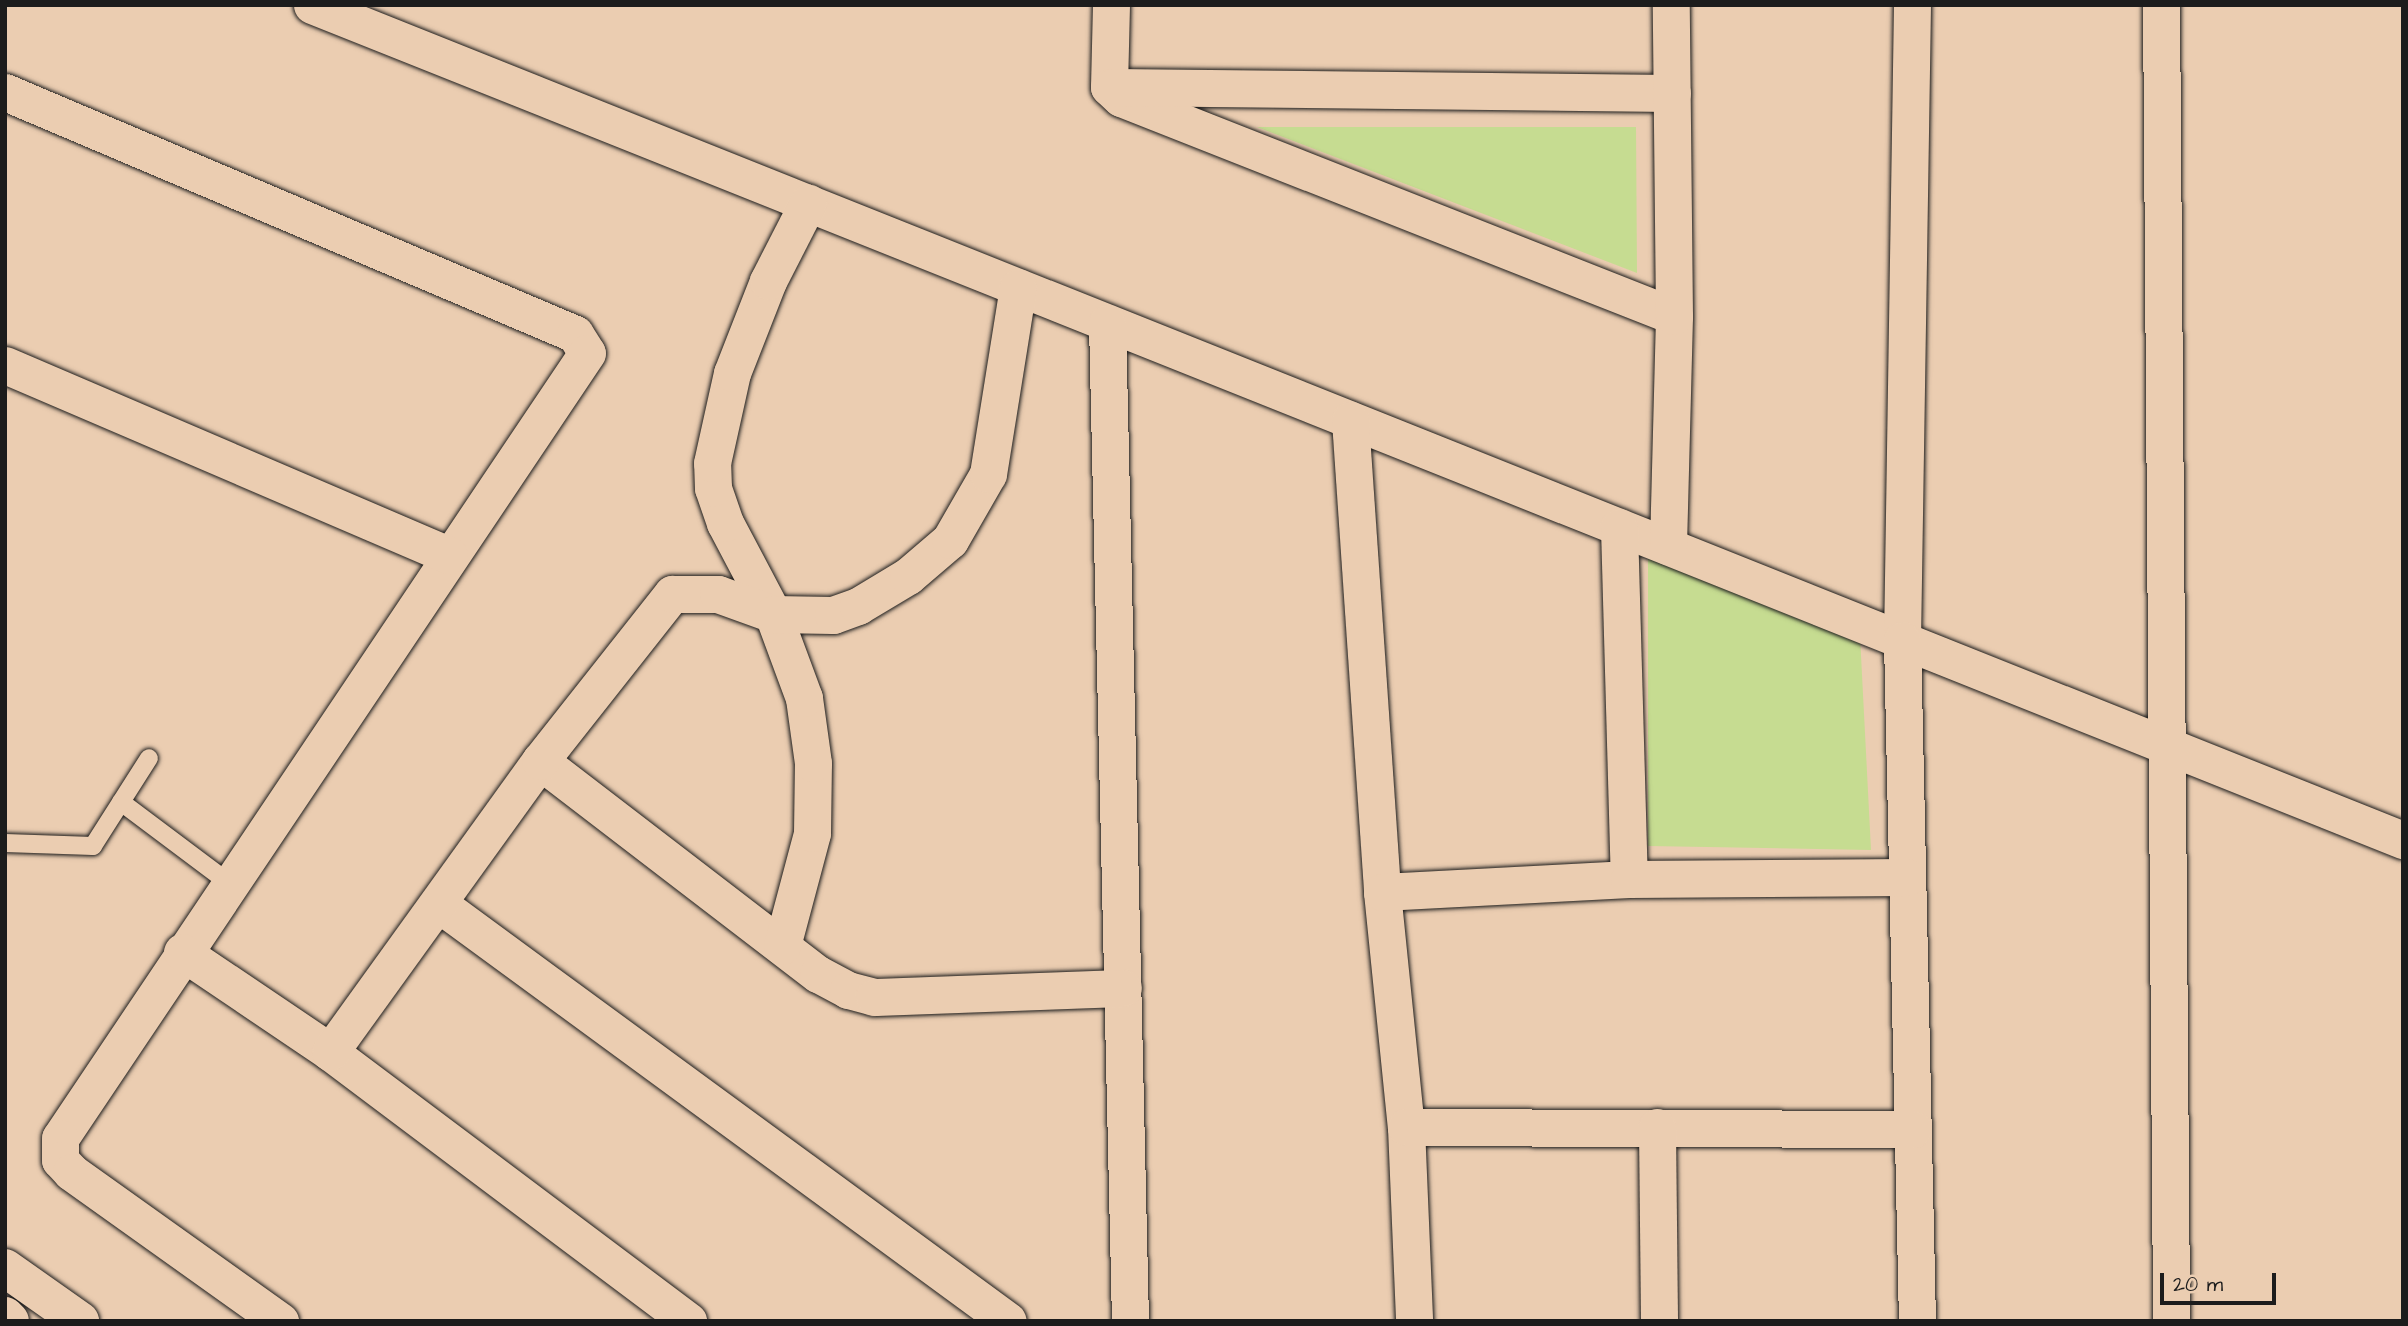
<!DOCTYPE html>
<html>
<head>
<meta charset="utf-8">
<style>
	body { margin:0 }
	#map { position:relative; width:2408px; height:1326px; overflow:hidden; background:#ebcdb1; font-family:"Architects Daughter",sans-serif }
	div>[style] { position:absolute }
	.green>* { inset:0; background:#c6dc91 }
	.roads { filter:drop-shadow(0 0 2px #1c1c1c) drop-shadow(0 0 2px #1c1c1c) }
	.service>* { height:18px; margin:-9px; padding:0 9px; transform-origin:9px; border-radius:9px; background:#ebcdb1 }
	.minor>* { height:37px; margin:-18.5px; padding:0 18.5px; transform-origin:18.5px; border-radius:18.5px; background:#ebcdb1 }
	.secondary>* { height:38px; margin:-19px; padding:0 19px; transform-origin:19px; border-radius:19px; background:#ebcdb1 }
	span { translate:-50% -50%; white-space:nowrap; text-align:center; line-height:1.15; -webkit-text-stroke:5px #ebcdb1; paint-order:stroke }
	.frame { position:absolute; inset:0; border:7px solid #1c1c1c; pointer-events:none }
	.scale { position:absolute; left:2160px; top:1273px; width:116px; height:32px; box-sizing:border-box; border:4px solid #1c1c1c; border-top:0; padding-left:9px; font-size:21px; line-height:24px; white-space:nowrap; color:#1c1c1c; -webkit-text-stroke:5px #ebcdb1; paint-order:stroke }
</style>
</head>
<body>
<div id="map">
	<div class="green">
		<i style="clip-path:polygon(1257px 127px,1636px 127px,1637px 273px)"></i>
		<i style="clip-path:polygon(1648px 547px,1860px 636px,1871px 850px,1648px 846px)"></i>
	</div>
	<div class="roads">
		<div class="service">
			<i style="left:121px;top:802px;width:135px;rotate:36.9deg"></i>
			<i style="left:5px;top:843px;width:88px;rotate:2deg"></i>
			<i style="left:93px;top:846px;width:104px;rotate:-57.5deg"></i>
		</div>
		<div class="minor">
			<i style="left:312px;top:5px;width:2252px;rotate:21.77deg"></i>
			<i style="left:1111px;top:5px;width:82px;rotate:91.4deg"></i>
			<i style="left:1109px;top:87px;width:16px;rotate:43deg"></i>
			<i style="left:1121px;top:98px;width:594px;rotate:21.52deg"></i>
			<i style="left:1912px;top:5px;width:635px;rotate:90.9deg"></i>
			<i style="left:1902px;top:640px;width:681px;rotate:88.74deg"></i>
			<i style="left:2161px;top:5px;width:1316px;rotate:89.56deg"></i>
			<i style="left:1113px;top:87px;width:559px;rotate:0.61deg"></i>
			<i style="left:5px;top:92px;width:619px;rotate:23deg"></i>
			<i style="left:575px;top:334px;width:22px;rotate:58deg"></i>
			<i style="left:587px;top:353px;width:945px;rotate:123.87deg"></i>
			<i style="left:60px;top:1138px;width:22px;rotate:90deg"></i>
			<i style="left:60px;top:1160px;width:16px;rotate:47deg"></i>
			<i style="left:71px;top:1172px;width:257px;rotate:35.5deg"></i>
			<i style="left:1107px;top:323px;width:998px;rotate:88.68deg"></i>
			<i style="left:5px;top:365px;width:483px;rotate:23.2deg"></i>
			<i style="left:1350px;top:420px;width:473px;rotate:86.1deg"></i>
			<i style="left:1382px;top:892px;width:236px;rotate:84.2deg"></i>
			<i style="left:1406px;top:1127px;width:194px;rotate:87.6deg"></i>
			<i style="left:1619px;top:527px;width:352px;rotate:88.4deg"></i>
			<i style="left:1668px;top:546px;width:230px;rotate:-88.5deg"></i>
			<i style="left:1674px;top:316px;width:311px;rotate:-90.6deg"></i>
			<i style="left:540px;top:761px;width:350px;rotate:37.5deg"></i>
			<i style="left:818px;top:974px;width:34px;rotate:28deg"></i>
			<i style="left:848px;top:990px;width:27px;rotate:15deg"></i>
			<i style="left:874px;top:997px;width:249px;rotate:-2.1deg"></i>
			<i style="left:1382px;top:892px;width:247px;rotate:-3deg"></i>
			<i style="left:1629px;top:879px;width:278px;rotate:-0.4deg"></i>
			<i style="left:439px;top:904px;width:705px;rotate:36.24deg"></i>
			<i style="left:782px;top:946px;width:117px;rotate:-75.1deg"></i>
			<i style="left:812px;top:833px;width:70px;rotate:-89.2deg"></i>
			<i style="left:813px;top:763px;width:66px;rotate:-97.9deg"></i>
			<i style="left:804px;top:698px;width:90px;rotate:-110.3deg"></i>
			<i style="left:773px;top:614px;width:103px;rotate:-117.8deg"></i>
			<i style="left:725px;top:523px;width:37px;rotate:-109deg"></i>
			<i style="left:713px;top:488px;width:25px;rotate:-92deg"></i>
			<i style="left:712px;top:463px;width:92px;rotate:-77.5deg"></i>
			<i style="left:732px;top:373px;width:99px;rotate:-68.6deg"></i>
			<i style="left:768px;top:281px;width:88px;rotate:-62.9deg"></i>
			<i style="left:182px;top:952px;width:179px;rotate:34deg"></i>
			<i style="left:330px;top:1052px;width:448px;rotate:36.9deg"></i>
			<i style="left:330px;top:1052px;width:359px;rotate:-54.2deg"></i>
			<i style="left:540px;top:761px;width:213px;rotate:-51.7deg"></i>
			<i style="left:672px;top:594px;width:46px"></i>
			<i style="left:718px;top:594px;width:59px;rotate:20deg"></i>
			<i style="left:773px;top:614px;width:60px;rotate:1deg"></i>
			<i style="left:833px;top:615px;width:27px;rotate:-20deg"></i>
			<i style="left:858px;top:606px;width:58px;rotate:-31deg"></i>
			<i style="left:908px;top:576px;width:55px;rotate:-40.6deg"></i>
			<i style="left:950px;top:540px;width:76px;rotate:-60.1deg"></i>
			<i style="left:988px;top:474px;width:189px;rotate:-80.9deg"></i>
			<i style="left:1406px;top:1127px;width:507px;rotate:0.23deg"></i>
			<i style="left:1657px;top:1127px;width:194px;rotate:89.4deg"></i>
		</div>
		<div class="secondary">
			<i style="left:5px;top:1268px;width:92px;rotate:35.2deg"></i>
			<i style="left:5px;top:1316px;width:7px;rotate:45deg"></i>
		</div>
	</div>
	<div class="frame"></div>
	<div class="scale">20 m</div>
</div>
</body>
</html>
